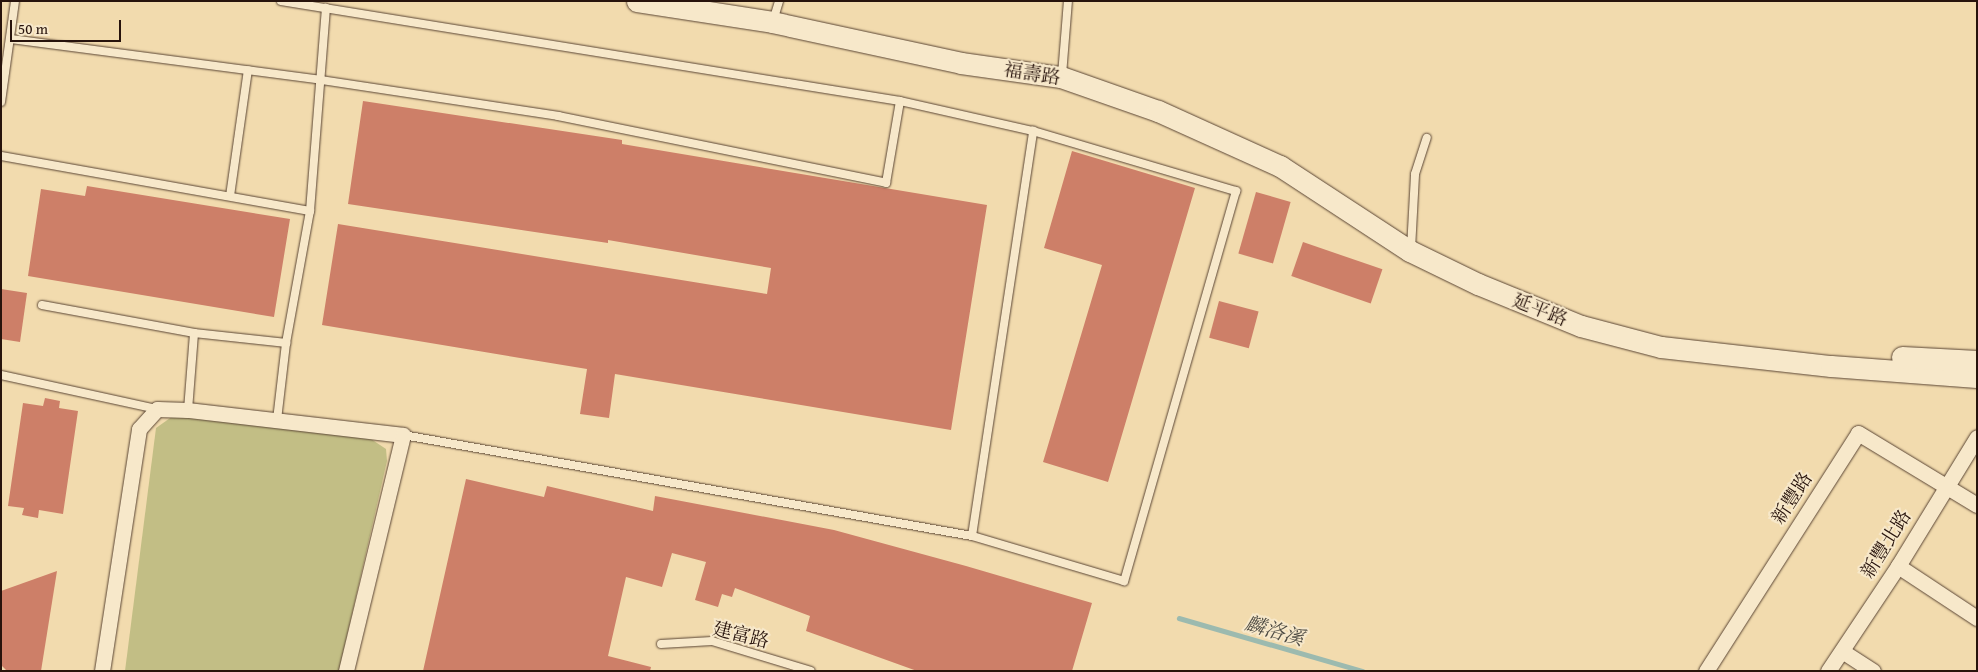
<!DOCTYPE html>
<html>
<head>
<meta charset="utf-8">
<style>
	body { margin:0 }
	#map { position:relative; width:1978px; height:672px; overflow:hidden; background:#f2dbae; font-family:"Gentium Book Plus","Noto Serif TC",serif }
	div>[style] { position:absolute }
	.green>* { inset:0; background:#c2be85 }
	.stream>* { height:4.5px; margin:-2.25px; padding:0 2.25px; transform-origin:2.25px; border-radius:2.25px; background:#9cbaaf }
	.building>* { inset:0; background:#cd7f68; transform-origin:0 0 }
	.roads { filter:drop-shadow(0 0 1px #5a4534) drop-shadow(0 0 1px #5a4534) }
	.lane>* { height:8px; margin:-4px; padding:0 4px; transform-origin:4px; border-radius:4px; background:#f7e8ca }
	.street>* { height:15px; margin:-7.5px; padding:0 7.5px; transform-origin:7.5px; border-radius:7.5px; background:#f7e8ca }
	.secondary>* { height:21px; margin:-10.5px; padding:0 10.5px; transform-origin:10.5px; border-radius:10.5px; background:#f7e8ca }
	span { translate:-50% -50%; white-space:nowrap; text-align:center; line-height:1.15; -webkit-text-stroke:4px #f7e8ca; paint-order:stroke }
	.street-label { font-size:19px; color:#27130c }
	.water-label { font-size:20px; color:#504d45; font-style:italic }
	.frame { position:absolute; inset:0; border:2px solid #27130c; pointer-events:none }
	.scale { position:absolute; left:10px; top:20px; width:111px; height:22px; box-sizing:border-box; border:2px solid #27130c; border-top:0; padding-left:6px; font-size:15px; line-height:18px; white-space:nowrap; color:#27130c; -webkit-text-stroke:4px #f7e8ca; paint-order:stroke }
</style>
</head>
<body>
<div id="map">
	<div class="green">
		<i style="clip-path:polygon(173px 416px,368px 437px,386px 449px,387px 461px,339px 671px,125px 671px,156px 428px)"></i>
	</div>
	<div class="stream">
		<i style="left:1179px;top:618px;width:191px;rotate:16.1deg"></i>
	</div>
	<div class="building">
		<i style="clip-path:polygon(363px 101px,622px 140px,622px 144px,987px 205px,951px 430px,615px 374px,609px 418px,580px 414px,587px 369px,322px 325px,338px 224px,767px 294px,771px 268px,608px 240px,608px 243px,348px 204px)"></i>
		<i style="clip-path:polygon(1072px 151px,1195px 188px,1108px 482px,1043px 462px,1102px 265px,1044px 248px)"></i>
		<i style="clip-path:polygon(87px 186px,290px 219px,274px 317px,28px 276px,41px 189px,85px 196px)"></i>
		<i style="left:1256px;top:192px;width:36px;height:64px;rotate:16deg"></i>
		<i style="left:1303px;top:242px;width:84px;height:36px;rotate:19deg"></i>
		<i style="clip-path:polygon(1px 289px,27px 293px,20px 342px,1px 339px)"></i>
		<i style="left:1219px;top:301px;width:41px;height:38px;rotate:15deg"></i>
		<i style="clip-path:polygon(45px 398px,60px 401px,59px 408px,78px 411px,63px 514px,39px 510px,38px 518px,22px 515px,24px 508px,8px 506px,23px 403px,43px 406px)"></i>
		<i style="clip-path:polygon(466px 479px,544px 497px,547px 486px,653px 511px,655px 496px,834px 530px,966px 566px,1092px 603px,1072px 671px,917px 671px,806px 631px,810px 616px,735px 588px,732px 597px,722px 594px,718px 607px,695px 600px,706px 562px,672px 553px,662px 587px,626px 577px,608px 656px,651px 667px,650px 671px,423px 671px)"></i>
		<i style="clip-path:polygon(57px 571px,41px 671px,7px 671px,1px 665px,1px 591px)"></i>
	</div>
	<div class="roads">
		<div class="lane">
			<i style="left:281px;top:1px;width:627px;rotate:9.18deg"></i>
			<i style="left:900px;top:101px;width:136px;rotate:12.7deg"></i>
			<i style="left:1033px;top:131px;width:212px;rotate:16.5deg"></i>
			<i style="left:1236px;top:191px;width:406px;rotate:106deg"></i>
			<i style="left:1124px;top:581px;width:159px;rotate:-163.5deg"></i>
			<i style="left:972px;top:536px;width:578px;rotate:-169.93deg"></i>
			<i style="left:773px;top:21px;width:21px;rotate:-73deg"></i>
			<i style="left:11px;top:39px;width:313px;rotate:7.5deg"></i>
			<i style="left:321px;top:80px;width:240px;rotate:8.6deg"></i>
			<i style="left:558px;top:116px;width:335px;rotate:11.5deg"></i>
			<i style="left:886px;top:183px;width:83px;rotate:-80.3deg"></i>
			<i style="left:1062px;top:75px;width:74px;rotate:-85.4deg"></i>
			<i style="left:1px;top:102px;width:102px;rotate:-82.1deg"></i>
			<i style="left:1px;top:156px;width:314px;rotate:10.1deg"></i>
			<i style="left:230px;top:196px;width:127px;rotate:-81.9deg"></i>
			<i style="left:1411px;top:249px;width:75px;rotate:-86.9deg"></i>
			<i style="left:1415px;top:174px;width:38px;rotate:-72deg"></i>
			<i style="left:42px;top:305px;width:155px;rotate:10.4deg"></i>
			<i style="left:194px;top:333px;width:93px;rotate:6.2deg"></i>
			<i style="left:1px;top:375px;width:160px;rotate:12.3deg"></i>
			<i style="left:188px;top:410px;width:77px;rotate:-85.5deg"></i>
			<i style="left:277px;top:420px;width:78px;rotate:-83.3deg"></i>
			<i style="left:286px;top:343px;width:134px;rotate:-79.7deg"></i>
			<i style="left:310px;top:211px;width:204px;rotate:-85.5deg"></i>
			<i style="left:972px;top:536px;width:410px;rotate:-81.4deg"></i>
			<i style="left:661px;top:644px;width:51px;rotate:-3.4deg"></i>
			<i style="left:712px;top:641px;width:103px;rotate:16.9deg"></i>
		</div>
		<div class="street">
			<i style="left:1898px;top:566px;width:95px;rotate:33.4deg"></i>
			<i style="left:1842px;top:651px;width:37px;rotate:33deg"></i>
			<i style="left:102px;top:671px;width:245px;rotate:-81.3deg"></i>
			<i style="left:139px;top:429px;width:27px;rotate:-48deg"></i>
			<i style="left:157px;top:409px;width:31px;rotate:2deg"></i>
			<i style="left:188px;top:410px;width:216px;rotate:6.6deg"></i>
			<i style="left:403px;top:435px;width:243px;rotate:103.6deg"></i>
			<i style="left:1706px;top:671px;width:282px;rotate:-57.4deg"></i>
			<i style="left:1858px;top:433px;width:139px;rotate:31.2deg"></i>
			<i style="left:1828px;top:671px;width:126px;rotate:-56.3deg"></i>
			<i style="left:1898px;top:566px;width:151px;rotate:-58.5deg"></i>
		</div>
		<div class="secondary">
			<i style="left:637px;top:1px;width:137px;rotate:8.8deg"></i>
			<i style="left:772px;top:22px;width:193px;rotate:12.2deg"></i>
			<i style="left:961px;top:63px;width:101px;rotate:8deg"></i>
			<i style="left:1061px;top:77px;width:103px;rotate:19.3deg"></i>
			<i style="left:1158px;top:111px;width:134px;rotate:24.3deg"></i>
			<i style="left:1280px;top:166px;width:155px;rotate:33.2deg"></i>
			<i style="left:1410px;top:251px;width:76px;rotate:25.9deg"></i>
			<i style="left:1478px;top:284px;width:111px;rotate:22.2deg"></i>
			<i style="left:1581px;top:326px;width:83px;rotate:14.7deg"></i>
			<i style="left:1661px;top:347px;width:171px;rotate:6.4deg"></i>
			<i style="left:1831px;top:366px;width:146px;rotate:4.3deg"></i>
			<i style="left:1902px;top:357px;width:75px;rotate:3.1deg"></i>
		</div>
	</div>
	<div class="street-label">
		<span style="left:1032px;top:74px;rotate:9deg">福壽路</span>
		<span style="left:1540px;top:310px;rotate:22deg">延平路</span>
		<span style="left:1792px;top:498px;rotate:-57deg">新豐路</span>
		<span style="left:1886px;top:544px;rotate:-58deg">新豐北路</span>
		<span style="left:741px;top:635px;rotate:14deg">建富路</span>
	</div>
	<div class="water-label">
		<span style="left:1275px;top:630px;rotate:16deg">麟洛溪</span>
	</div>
	<div class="frame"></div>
	<div class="scale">50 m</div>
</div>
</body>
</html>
